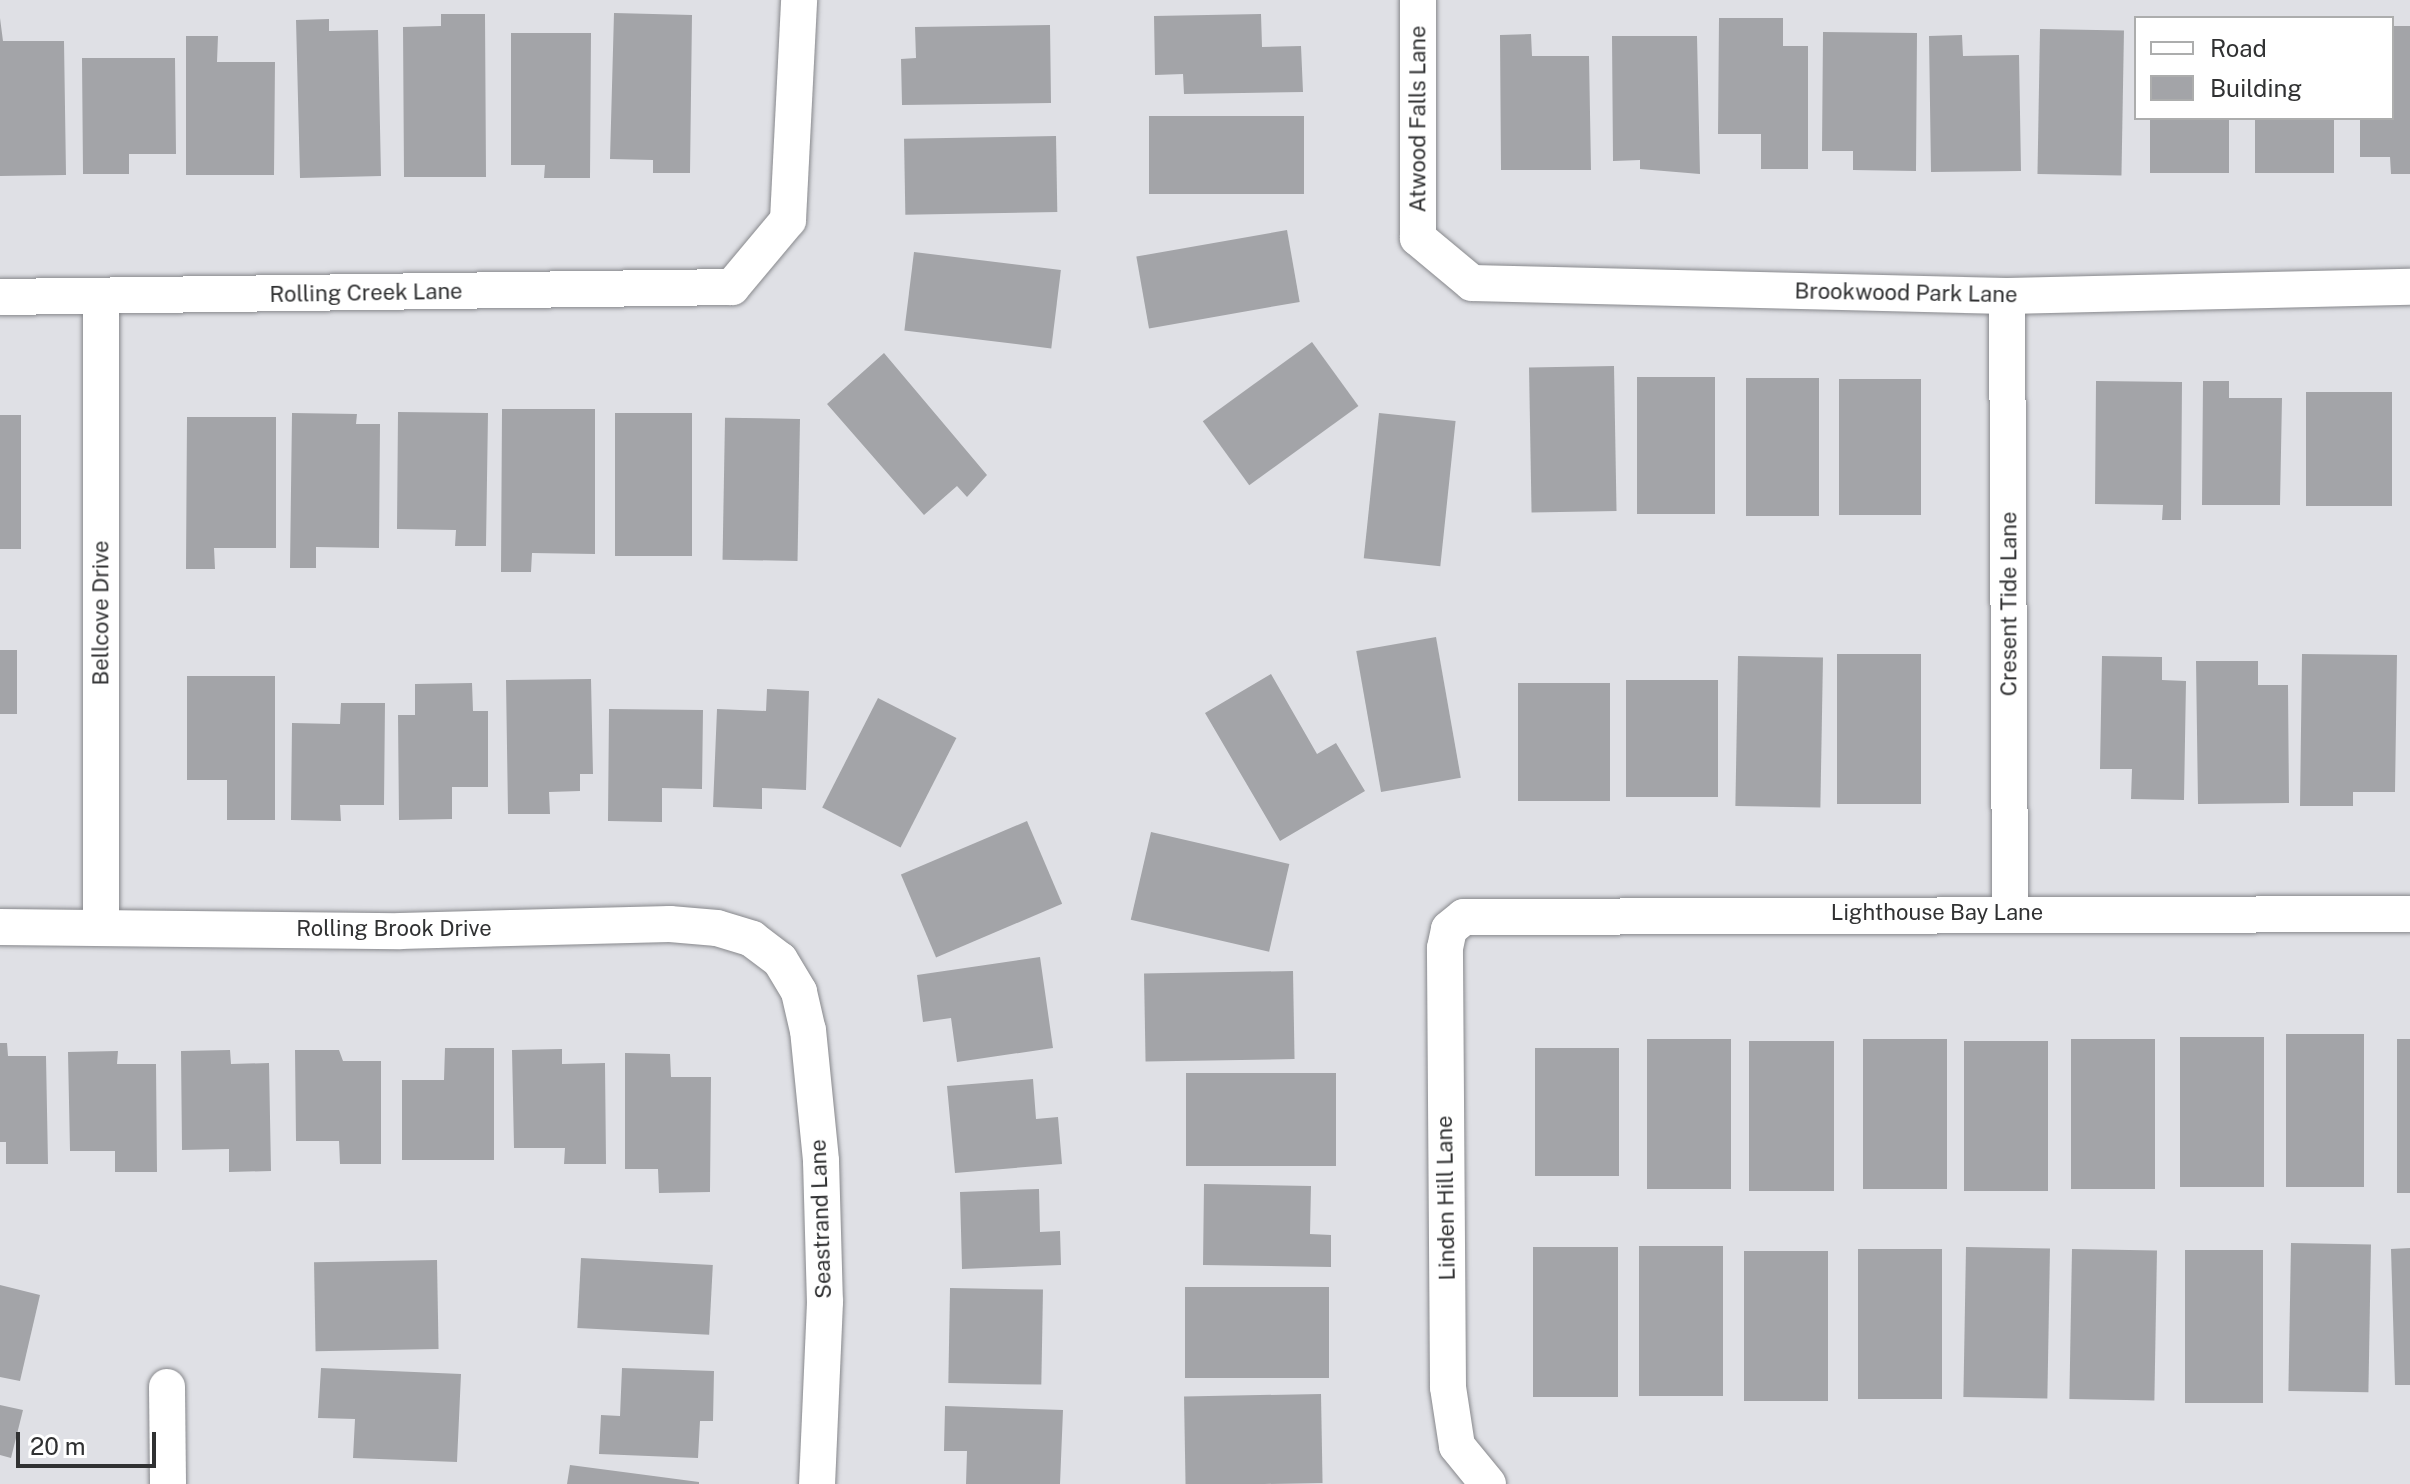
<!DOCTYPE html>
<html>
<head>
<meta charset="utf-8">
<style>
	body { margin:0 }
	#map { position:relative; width:2410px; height:1484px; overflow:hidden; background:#dfe0e5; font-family:"Public Sans",sans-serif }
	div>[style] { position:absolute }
	.building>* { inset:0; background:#a3a4a8; transform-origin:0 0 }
	.roads { filter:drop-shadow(0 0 2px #87888c) drop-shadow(0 0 2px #87888c) }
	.street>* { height:36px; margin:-18px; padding:0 18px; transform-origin:18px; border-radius:18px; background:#fff }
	span { translate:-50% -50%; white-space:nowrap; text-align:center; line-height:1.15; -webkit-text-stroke:6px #fff; paint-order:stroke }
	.street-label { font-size:22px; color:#303132 }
	.legend { position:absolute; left:2134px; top:16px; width:260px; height:104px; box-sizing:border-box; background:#fff; border:2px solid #acadad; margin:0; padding:10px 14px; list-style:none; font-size:24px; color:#303132 }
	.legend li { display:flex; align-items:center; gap:16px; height:40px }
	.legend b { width:40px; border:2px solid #acadad }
	.scale { position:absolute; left:16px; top:1432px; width:140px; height:36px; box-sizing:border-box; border:4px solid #303132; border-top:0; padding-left:10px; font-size:24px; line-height:28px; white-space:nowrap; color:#303132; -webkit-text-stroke:6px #fff; paint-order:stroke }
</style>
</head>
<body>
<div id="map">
	<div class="building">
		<i style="clip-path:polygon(614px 13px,692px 15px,690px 173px,653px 173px,653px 160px,610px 159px)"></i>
		<i style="clip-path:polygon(441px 14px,485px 14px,486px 177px,404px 177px,403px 27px,441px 26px)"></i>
		<i style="clip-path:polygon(1261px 14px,1262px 47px,1301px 46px,1303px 92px,1184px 94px,1183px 74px,1155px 75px,1154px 16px)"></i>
		<i style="clip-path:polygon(0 18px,3px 41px,64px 41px,66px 175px,0 176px)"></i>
		<i style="clip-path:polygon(1719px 18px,1783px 18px,1783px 46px,1808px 46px,1808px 169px,1761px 169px,1761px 134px,1718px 134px)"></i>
		<i style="clip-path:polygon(329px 19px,329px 31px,378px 30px,381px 176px,300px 178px,296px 20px)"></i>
		<i style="clip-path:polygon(1050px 25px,1051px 103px,902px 105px,901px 59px,916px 58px,915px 27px)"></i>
		<i style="clip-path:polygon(2392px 26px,2410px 26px,2410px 174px,2391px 174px,2390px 157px,2360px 157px,2360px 118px,2392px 118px)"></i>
		<i style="left:2040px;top:29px;width:84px;height:145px;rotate:1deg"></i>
		<i style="clip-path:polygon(1823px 32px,1917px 33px,1916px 171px,1853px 170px,1853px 151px,1822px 151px)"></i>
		<i style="clip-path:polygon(511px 33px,591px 33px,590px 178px,544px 178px,545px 165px,511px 165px)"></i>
		<i style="clip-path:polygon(1531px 34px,1532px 56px,1589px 56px,1591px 170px,1501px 170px,1500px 35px)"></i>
		<i style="clip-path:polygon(1962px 35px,1963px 56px,2019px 55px,2021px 171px,1931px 172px,1929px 36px)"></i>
		<i style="clip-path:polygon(186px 36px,218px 36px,217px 62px,275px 62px,274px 175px,186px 175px)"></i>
		<i style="clip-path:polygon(1612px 36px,1697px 36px,1700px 174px,1640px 169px,1640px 160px,1613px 161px)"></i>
		<i style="clip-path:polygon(82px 58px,175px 58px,176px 154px,129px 154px,129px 174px,83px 174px)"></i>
		<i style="left:1304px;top:116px;width:78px;height:155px;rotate:90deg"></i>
		<i style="left:2150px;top:118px;width:79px;height:55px"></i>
		<i style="left:2255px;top:118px;width:79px;height:55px"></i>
		<i style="left:1056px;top:136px;width:76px;height:152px;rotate:89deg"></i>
		<i style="left:1287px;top:230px;width:73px;height:153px;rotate:80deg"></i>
		<i style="left:914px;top:252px;width:148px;height:79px;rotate:7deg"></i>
		<i style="left:1312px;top:342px;width:79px;height:135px;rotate:54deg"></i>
		<i style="clip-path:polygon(884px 353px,987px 475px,967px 497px,957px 486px,924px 515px,827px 404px)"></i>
		<i style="left:1614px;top:366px;width:145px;height:85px;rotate:89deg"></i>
		<i style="left:1637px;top:377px;width:78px;height:137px"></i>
		<i style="left:1746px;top:378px;width:73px;height:138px"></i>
		<i style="left:1839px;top:379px;width:82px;height:136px"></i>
		<i style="clip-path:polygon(2096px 381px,2182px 382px,2181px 520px,2162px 520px,2163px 505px,2095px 504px)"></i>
		<i style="clip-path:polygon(2203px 381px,2229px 381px,2229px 398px,2282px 398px,2280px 505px,2202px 505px)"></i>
		<i style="left:2306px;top:392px;width:86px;height:114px"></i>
		<i style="clip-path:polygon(502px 409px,595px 409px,595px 554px,532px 553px,531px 572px,501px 572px)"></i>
		<i style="clip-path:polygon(398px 412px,488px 413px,486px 546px,455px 546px,456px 530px,397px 529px)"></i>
		<i style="clip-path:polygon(292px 413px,357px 414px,356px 424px,380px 424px,379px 548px,316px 547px,316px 568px,290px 568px)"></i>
		<i style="left:615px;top:413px;width:77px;height:143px"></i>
		<i style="left:1379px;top:413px;width:77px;height:146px;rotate:6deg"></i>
		<i style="left:0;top:415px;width:21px;height:134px"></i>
		<i style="clip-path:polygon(187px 417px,276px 417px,276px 548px,214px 548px,215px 569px,186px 569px)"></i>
		<i style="left:800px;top:419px;width:142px;height:75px;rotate:91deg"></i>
		<i style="left:1436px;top:637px;width:143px;height:81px;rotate:80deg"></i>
		<i style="left:0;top:650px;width:17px;height:64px"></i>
		<i style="left:1837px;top:654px;width:84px;height:150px"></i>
		<i style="clip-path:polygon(2302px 654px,2397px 655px,2395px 792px,2353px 792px,2353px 806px,2300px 806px)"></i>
		<i style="left:1738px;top:656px;width:85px;height:150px;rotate:1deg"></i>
		<i style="clip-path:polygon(2102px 656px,2162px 657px,2162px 680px,2186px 681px,2184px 800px,2131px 799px,2132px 769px,2100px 769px)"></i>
		<i style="clip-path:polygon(2196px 661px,2258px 661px,2258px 685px,2288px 685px,2289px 803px,2198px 804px)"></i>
		<i style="clip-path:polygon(1271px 674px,1317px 754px,1336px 743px,1365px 791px,1280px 841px,1205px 713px)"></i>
		<i style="clip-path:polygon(187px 676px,275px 676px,275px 820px,227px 820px,227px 780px,187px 780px)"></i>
		<i style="clip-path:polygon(591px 679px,593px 774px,580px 774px,580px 791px,549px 792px,550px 814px,508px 814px,506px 680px)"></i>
		<i style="left:1626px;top:680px;width:92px;height:117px"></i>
		<i style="clip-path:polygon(472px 683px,473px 711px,488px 711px,488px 787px,452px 787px,452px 819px,399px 820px,398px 715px,415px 715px,415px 684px)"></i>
		<i style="left:1518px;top:683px;width:92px;height:118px"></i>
		<i style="clip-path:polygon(767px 689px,809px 691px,806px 790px,762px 788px,762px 809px,713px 807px,717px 709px,766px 711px)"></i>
		<i style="left:878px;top:698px;width:88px;height:123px;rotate:27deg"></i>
		<i style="clip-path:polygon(341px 703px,385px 703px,384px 805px,340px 805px,341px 821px,291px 820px,292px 723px,340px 724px)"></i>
		<i style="clip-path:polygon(609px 709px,703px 710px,702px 789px,662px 788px,662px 822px,608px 821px)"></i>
		<i style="left:1027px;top:821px;width:90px;height:137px;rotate:67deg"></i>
		<i style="left:1151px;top:832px;width:142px;height:90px;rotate:13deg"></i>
		<i style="clip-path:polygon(1040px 957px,1053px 1048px,957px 1062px,951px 1018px,923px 1022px,917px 975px)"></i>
		<i style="left:1293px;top:971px;width:88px;height:149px;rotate:89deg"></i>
		<i style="left:2364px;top:1034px;width:153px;height:78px;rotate:90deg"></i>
		<i style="left:2180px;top:1037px;width:84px;height:150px"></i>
		<i style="left:1647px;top:1039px;width:84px;height:150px"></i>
		<i style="left:1863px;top:1039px;width:84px;height:150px"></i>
		<i style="left:2071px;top:1039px;width:84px;height:150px"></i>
		<i style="left:2397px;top:1039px;width:13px;height:154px"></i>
		<i style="left:1749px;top:1041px;width:85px;height:150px"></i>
		<i style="left:1964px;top:1041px;width:84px;height:150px"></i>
		<i style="clip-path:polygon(0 1043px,7px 1043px,8px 1056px,46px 1056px,48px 1164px,6px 1164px,6px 1142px,0 1142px)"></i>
		<i style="clip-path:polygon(445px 1048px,494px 1048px,494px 1160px,402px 1160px,402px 1080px,444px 1080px)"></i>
		<i style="left:1535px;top:1048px;width:84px;height:128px"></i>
		<i style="clip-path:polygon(562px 1049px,562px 1064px,605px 1063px,606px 1164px,564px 1164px,565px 1148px,514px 1148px,512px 1050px)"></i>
		<i style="clip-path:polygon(230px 1050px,231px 1064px,269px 1063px,271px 1171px,229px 1172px,229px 1149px,182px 1150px,181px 1051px)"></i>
		<i style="clip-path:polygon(295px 1050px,339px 1050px,343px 1061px,381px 1061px,381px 1164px,340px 1164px,339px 1141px,296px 1141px)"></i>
		<i style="clip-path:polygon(118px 1051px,117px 1064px,156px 1064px,157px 1172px,115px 1172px,115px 1151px,70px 1151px,68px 1052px)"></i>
		<i style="clip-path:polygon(625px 1053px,670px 1054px,671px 1077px,711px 1077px,710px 1192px,659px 1193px,658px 1169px,625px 1169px)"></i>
		<i style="left:1336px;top:1073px;width:93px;height:150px;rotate:90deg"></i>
		<i style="clip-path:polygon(1033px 1079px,1036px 1119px,1058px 1117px,1062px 1164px,955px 1173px,947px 1086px)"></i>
		<i style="clip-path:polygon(1204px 1184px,1311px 1186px,1310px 1234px,1331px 1235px,1331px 1267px,1203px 1265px)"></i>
		<i style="clip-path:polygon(1039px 1189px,1040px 1232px,1060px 1231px,1061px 1265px,962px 1269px,960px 1192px)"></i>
		<i style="left:2291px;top:1243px;width:80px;height:148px;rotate:1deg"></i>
		<i style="left:1639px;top:1246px;width:84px;height:150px"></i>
		<i style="left:1533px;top:1247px;width:85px;height:150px"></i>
		<i style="left:1966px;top:1247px;width:84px;height:150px;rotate:1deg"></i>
		<i style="clip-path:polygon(2410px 1248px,2410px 1385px,2395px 1385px,2391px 1249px)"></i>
		<i style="left:1858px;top:1249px;width:84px;height:150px"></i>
		<i style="left:2072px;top:1249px;width:85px;height:150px;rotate:1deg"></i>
		<i style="left:2185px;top:1250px;width:78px;height:153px"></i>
		<i style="left:1744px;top:1251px;width:84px;height:150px"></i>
		<i style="left:581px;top:1258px;width:132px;height:70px;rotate:3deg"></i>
		<i style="left:437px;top:1260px;width:89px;height:123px;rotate:89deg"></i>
		<i style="clip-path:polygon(0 1285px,40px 1295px,20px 1381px,0 1377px)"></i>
		<i style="left:1329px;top:1287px;width:91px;height:144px;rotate:90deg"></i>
		<i style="left:950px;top:1288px;width:93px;height:95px;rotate:1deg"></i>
		<i style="clip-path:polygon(321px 1368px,461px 1374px,457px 1462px,353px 1458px,355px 1419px,318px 1418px)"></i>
		<i style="clip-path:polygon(622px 1368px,714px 1371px,713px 1421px,700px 1421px,698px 1458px,599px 1454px,601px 1415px,620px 1416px)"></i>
		<i style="left:1321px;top:1394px;width:89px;height:137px;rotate:89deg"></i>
		<i style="clip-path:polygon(0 1405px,23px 1410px,11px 1458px,0 1455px)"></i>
		<i style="clip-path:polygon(945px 1406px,1063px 1410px,1060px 1484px,966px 1484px,967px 1451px,944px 1451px)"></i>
		<i style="clip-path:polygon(570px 1465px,699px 1482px,699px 1484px,567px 1484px)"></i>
	</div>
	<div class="roads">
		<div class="street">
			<i style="left:1418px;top:0;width:238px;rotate:90deg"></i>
			<i style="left:1418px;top:238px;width:70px;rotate:39.8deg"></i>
			<i style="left:1472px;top:283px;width:535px;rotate:1.39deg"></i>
			<i style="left:2007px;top:296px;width:403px;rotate:-1.3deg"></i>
			<i style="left:2007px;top:296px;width:617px;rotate:89.72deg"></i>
			<i style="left:0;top:297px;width:732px;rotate:-0.78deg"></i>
			<i style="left:732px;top:287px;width:87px;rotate:-50.1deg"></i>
			<i style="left:788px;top:220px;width:220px;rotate:-87.1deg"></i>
			<i style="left:0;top:927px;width:400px;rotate:0.6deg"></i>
			<i style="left:400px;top:931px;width:270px;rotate:-1.5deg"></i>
			<i style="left:670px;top:924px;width:47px;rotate:4.9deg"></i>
			<i style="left:717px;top:928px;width:37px;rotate:17deg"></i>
			<i style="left:752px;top:939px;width:35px;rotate:37deg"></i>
			<i style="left:780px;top:960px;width:37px;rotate:59deg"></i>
			<i style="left:799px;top:992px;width:39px;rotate:77deg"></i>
			<i style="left:808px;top:1030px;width:132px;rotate:84.3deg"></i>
			<i style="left:821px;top:1161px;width:141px;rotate:88.4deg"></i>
			<i style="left:825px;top:1302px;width:182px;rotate:92.5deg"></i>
			<i style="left:101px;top:927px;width:629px;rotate:-90deg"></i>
			<i style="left:167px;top:1387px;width:97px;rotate:89.4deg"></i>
			<i style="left:1488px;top:1484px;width:49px;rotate:-129.2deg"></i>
			<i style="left:1457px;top:1446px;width:60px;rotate:-98.7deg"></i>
			<i style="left:1448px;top:1387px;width:439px;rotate:-90.4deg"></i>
			<i style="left:1445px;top:948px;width:19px;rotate:-78deg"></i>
			<i style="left:1449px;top:929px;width:19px;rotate:-39deg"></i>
			<i style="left:1464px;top:917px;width:946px;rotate:-0.18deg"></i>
		</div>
	</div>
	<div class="street-label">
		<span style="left:1418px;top:119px;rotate:-90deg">Atwood Falls Lane</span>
		<span style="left:366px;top:293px;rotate:-1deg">Rolling Creek Lane</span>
		<span style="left:1906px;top:293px;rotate:1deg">Brookwood Park Lane</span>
		<span style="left:2009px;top:604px;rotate:-90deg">Cresent Tide Lane</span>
		<span style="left:101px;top:613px;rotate:-90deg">Bellcove Drive</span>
		<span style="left:1937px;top:913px">Lighthouse Bay Lane</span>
		<span style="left:394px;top:929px">Rolling Brook Drive</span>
		<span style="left:1446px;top:1198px;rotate:-91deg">Linden Hill Lane</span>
		<span style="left:821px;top:1219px;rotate:-92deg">Seastrand Lane</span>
	</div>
	<ul class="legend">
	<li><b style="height:10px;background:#fff"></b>Road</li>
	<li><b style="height:22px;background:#a3a4a8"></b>Building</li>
	</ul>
	<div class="scale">20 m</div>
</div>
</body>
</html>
